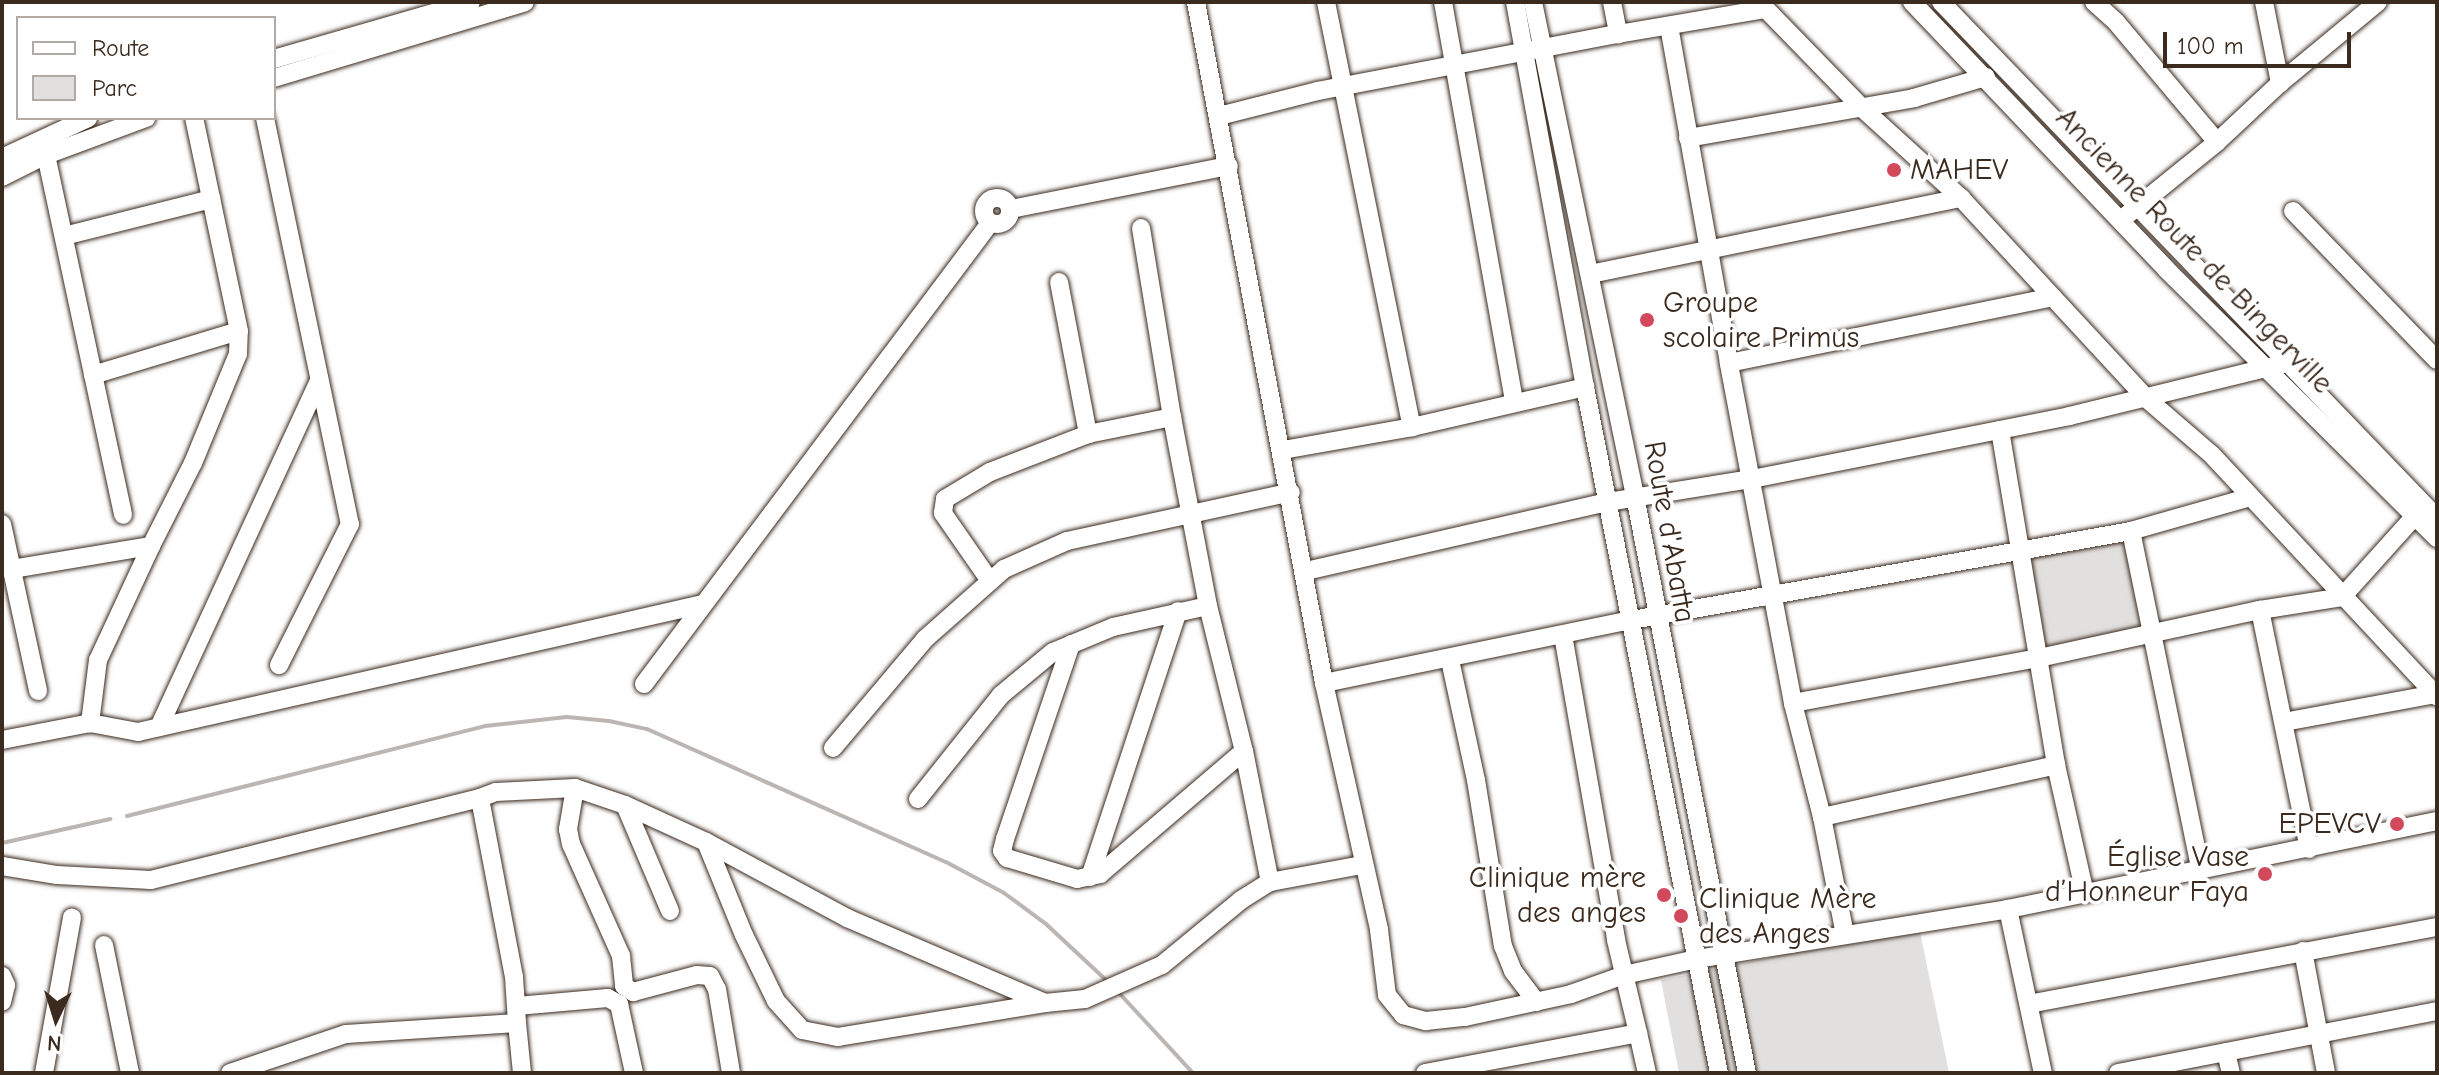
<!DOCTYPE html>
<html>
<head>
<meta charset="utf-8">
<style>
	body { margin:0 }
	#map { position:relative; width:2439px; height:1075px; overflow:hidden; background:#fff; font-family:"Comic Neue",sans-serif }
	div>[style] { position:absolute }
	.green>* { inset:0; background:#e2e0de; transform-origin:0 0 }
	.stream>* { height:4px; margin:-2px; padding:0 2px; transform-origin:2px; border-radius:2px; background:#bcb6b3 }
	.roads { filter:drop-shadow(0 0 2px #3b2a1e) drop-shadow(0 0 2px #3b2a1e) }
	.minor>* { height:18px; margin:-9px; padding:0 9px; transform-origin:9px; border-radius:9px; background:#fff }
	.minor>.ring { margin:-9px; padding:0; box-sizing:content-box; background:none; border:18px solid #fff; border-radius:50% }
	.dots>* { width:22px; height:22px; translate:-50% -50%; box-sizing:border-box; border:4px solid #fff; border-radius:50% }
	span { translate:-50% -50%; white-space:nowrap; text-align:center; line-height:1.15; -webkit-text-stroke:7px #fff; paint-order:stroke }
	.poi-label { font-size:30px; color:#3b2a1e }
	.left { translate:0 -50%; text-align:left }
	.right { translate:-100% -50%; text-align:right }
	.street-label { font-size:30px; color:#3b2a1e }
	.frame { position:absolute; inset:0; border:4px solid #3b2a1e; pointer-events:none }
	.legend { position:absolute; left:16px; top:16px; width:260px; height:104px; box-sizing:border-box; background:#fff; border:2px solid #b1aaa5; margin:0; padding:10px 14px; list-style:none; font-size:24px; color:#3b2a1e }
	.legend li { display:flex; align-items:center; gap:16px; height:40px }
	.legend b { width:40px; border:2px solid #b1aaa5 }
	.north { position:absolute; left:16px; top:979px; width:80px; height:80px; -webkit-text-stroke:6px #fff; paint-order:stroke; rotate:184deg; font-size:22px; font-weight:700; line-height:32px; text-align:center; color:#3b2a1e }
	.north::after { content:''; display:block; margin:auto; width:28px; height:36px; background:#3b2a1e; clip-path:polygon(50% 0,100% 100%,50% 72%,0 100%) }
	.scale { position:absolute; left:2163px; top:32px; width:188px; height:36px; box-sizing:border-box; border:4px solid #3b2a1e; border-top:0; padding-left:10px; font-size:24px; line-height:28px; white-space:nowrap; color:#3b2a1e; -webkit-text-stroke:6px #fff; paint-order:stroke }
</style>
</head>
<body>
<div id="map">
	<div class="green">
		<i style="left:2128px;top:536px;width:96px;height:105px;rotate:78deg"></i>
		<i style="clip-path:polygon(1919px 927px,1949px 1073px,1679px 1073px,1661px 980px)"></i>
	</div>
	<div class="stream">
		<i style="left:127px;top:816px;width:369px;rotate:-14.1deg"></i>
		<i style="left:485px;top:726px;width:82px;rotate:-6.3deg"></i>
		<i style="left:567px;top:717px;width:42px;rotate:5.4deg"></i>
		<i style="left:609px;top:721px;width:39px;rotate:12deg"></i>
		<i style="left:647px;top:729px;width:327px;rotate:24deg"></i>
		<i style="left:946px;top:862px;width:66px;rotate:28.1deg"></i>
		<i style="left:1004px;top:893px;width:52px;rotate:36.4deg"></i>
		<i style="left:1046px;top:924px;width:82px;rotate:43deg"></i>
		<i style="left:2px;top:843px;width:111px;rotate:-12.5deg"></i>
		<i style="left:1120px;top:994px;width:108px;rotate:47.3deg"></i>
	</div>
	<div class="roads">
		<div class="minor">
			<i style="left:1196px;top:2px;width:693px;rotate:79.35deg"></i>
			<i style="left:1324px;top:683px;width:253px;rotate:77.4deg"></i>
			<i style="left:1379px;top:930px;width:65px;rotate:83deg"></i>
			<i style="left:1387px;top:995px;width:26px;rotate:51deg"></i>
			<i style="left:1403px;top:1015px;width:24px;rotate:15deg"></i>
			<i style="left:1426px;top:1021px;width:39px;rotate:-6deg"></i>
			<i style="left:1465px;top:1017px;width:108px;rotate:-12.2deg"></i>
			<i style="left:1571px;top:994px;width:56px;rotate:-19.7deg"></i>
			<i style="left:1624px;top:975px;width:75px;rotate:-12.4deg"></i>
			<i style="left:1697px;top:959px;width:315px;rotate:-9.1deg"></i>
			<i style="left:2008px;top:909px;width:438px;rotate:-11.6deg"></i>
			<i style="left:1326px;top:2px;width:434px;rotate:78.6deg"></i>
			<i style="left:1412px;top:427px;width:178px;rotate:-13deg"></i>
			<i style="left:1443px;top:2px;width:404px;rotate:79.9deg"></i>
			<i style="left:1515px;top:2px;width:391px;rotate:79.7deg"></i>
			<i style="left:1585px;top:387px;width:699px;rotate:78.95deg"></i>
			<i style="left:1533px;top:2px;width:504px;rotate:78.33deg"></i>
			<i style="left:1635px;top:496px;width:588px;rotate:79.02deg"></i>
			<i style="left:1612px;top:2px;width:33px;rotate:79deg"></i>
			<i style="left:1618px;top:34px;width:150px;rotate:-9.6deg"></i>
			<i style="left:1759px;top:2px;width:148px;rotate:45.8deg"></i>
			<i style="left:1862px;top:108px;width:134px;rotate:42.3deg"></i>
			<i style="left:1961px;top:198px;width:274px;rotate:47.2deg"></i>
			<i style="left:2147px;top:399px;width:86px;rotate:40.7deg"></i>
			<i style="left:2212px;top:455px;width:330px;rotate:47deg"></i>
			<i style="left:1912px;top:2px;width:369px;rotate:46.4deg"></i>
			<i style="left:2166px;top:269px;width:382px;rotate:44.8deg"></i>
			<i style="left:1941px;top:2px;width:716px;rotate:46.13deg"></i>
			<i style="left:2094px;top:2px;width:30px;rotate:42deg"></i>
			<i style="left:2116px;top:22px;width:157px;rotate:49.9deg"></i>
			<i style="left:2264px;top:2px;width:83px;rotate:78.8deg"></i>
			<i style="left:1669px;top:26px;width:342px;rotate:79.9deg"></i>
			<i style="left:274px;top:59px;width:205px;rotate:-16.1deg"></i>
			<i style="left:274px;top:78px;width:262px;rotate:-16.8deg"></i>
			<i style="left:1219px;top:116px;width:102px;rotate:-14.2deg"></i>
			<i style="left:1318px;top:91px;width:305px;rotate:-10.8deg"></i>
			<i style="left:265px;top:118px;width:415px;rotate:78.2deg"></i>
			<i style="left:350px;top:524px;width:158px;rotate:116.7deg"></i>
			<i style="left:1688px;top:138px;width:230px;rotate:-10deg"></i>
			<i style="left:1914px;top:98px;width:75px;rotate:-16.3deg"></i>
			<i style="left:46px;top:155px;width:368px;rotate:77.9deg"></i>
			<i style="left:2px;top:158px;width:95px;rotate:-24.9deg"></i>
			<i style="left:2px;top:177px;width:49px;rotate:-26.6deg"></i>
			<i style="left:46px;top:155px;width:107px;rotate:-20.3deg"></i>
			<i class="ring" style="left:984px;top:198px;width:8px;height:8px"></i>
			<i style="left:1011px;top:209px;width:222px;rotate:-11.2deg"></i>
			<i style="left:2293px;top:211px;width:207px;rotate:46deg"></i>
			<i style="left:2127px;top:215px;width:116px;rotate:-39deg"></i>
			<i style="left:2217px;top:142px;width:86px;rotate:-43.1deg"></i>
			<i style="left:2280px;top:83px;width:127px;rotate:-39.6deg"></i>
			<i style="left:1141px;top:228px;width:192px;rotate:80.7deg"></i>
			<i style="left:1172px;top:417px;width:192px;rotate:79.2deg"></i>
			<i style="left:1208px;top:606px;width:149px;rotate:76.1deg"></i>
			<i style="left:1244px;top:751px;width:134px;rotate:78.8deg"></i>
			<i style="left:64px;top:236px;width:152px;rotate:-14.1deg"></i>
			<i style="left:1590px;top:274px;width:379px;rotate:-11.6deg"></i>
			<i style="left:1059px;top:282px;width:155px;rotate:79.2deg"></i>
			<i style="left:93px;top:375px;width:152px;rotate:-16.8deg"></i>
			<i style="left:2000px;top:430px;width:340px;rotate:80.5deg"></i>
			<i style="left:2056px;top:765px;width:132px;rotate:77.3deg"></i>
			<i style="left:1283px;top:450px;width:131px;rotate:-10.1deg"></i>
			<i style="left:2px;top:524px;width:171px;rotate:77.8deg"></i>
			<i style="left:2131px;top:531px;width:347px;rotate:78.4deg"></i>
			<i style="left:151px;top:546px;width:93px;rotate:-63.2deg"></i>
			<i style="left:193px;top:463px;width:118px;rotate:-67.6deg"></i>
			<i style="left:238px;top:354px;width:23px;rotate:-88deg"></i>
			<i style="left:239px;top:331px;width:218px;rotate:-101.9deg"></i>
			<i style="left:12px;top:569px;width:141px;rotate:-9.4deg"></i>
			<i style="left:151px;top:546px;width:126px;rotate:114.9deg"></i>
			<i style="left:98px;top:660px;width:64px;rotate:97.2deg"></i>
			<i style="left:1306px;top:571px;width:310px;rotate:-12.9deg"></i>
			<i style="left:1608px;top:502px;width:146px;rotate:-9.1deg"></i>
			<i style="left:1752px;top:479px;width:323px;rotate:-11.2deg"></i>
			<i style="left:2069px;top:416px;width:224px;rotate:-13.7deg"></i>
			<i style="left:990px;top:581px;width:83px;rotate:-124.7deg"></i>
			<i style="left:943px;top:513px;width:14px;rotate:-82deg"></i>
			<i style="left:945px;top:499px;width:52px;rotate:-31deg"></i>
			<i style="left:990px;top:472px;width:105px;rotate:-21.2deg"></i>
			<i style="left:1088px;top:434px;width:86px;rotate:-11.4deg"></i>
			<i style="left:2260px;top:610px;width:244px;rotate:78.4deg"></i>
			<i style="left:1563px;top:635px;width:310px;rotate:80.1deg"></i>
			<i style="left:1616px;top:940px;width:96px;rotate:76.7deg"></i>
			<i style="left:1071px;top:644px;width:206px;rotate:108.7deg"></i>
			<i style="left:1005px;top:839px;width:12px;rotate:104deg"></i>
			<i style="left:1002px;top:851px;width:9px;rotate:54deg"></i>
			<i style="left:1007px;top:858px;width:73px;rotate:16.7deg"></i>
			<i style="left:1077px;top:879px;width:24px;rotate:-12deg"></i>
			<i style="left:1100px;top:874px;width:189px;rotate:-40.5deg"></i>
			<i style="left:1450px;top:660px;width:123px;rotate:77.8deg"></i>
			<i style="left:1476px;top:780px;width:168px;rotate:80.8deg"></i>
			<i style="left:1503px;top:946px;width:27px;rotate:68deg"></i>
			<i style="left:1513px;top:971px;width:39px;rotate:53deg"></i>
			<i style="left:1324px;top:683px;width:314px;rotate:-11.6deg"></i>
			<i style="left:1632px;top:620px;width:507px;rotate:-10.11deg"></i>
			<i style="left:2131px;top:531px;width:124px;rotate:-15.9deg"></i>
			<i style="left:644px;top:684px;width:576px;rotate:-53.11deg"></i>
			<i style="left:1793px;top:703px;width:250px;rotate:-10.4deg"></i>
			<i style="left:2039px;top:658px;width:226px;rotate:-12.3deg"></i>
			<i style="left:2260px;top:610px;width:83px;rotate:-9deg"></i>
			<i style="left:2342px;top:597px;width:109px;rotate:-48deg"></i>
			<i style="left:2284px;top:722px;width:154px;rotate:-10.5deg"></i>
			<i style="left:159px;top:727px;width:382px;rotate:-65.2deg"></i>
			<i style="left:2px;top:740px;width:90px;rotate:-10.9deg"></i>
			<i style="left:90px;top:723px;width:49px;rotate:10.6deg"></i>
			<i style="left:138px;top:732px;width:579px;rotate:-12.76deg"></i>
			<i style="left:833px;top:748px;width:143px;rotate:-49.8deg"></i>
			<i style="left:925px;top:639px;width:106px;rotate:-41.5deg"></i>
			<i style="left:1004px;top:569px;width:69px;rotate:-24deg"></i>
			<i style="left:1067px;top:541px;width:229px;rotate:-12.3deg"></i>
			<i style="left:575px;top:788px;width:42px;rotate:99.7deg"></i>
			<i style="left:568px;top:829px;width:15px;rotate:79deg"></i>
			<i style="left:571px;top:844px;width:123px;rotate:65.9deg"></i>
			<i style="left:621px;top:956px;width:30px;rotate:84deg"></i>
			<i style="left:624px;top:986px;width:11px;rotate:34deg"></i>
			<i style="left:633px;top:992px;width:66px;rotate:-14.9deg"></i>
			<i style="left:697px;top:975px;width:13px;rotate:4deg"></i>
			<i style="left:710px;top:976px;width:15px;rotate:62deg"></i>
			<i style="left:717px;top:989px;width:85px;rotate:80.5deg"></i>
			<i style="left:918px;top:799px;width:133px;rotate:-51.4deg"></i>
			<i style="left:1001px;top:695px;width:67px;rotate:-39.6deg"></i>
			<i style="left:1053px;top:652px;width:65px;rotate:-22.6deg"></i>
			<i style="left:1113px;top:627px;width:97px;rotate:-12.5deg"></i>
			<i style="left:625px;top:805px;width:115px;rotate:67deg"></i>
			<i style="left:1822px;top:817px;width:240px;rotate:-12.5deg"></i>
			<i style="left:706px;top:842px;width:100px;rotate:67.8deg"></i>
			<i style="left:744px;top:935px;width:73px;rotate:64.1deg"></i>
			<i style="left:776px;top:1001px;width:39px;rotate:48deg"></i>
			<i style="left:802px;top:1030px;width:37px;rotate:11deg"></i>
			<i style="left:838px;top:1037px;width:210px;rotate:-9.3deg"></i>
			<i style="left:2px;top:866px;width:56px;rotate:9.3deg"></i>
			<i style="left:57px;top:875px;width:94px;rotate:3deg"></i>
			<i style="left:151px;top:880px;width:339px;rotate:-14deg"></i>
			<i style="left:1090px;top:877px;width:280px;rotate:-71.7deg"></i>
			<i style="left:2008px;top:909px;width:168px;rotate:78deg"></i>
			<i style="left:1845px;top:935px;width:120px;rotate:-101deg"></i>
			<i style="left:1822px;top:817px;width:118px;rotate:-104.3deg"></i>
			<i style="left:1793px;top:703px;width:346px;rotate:-100.7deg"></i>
			<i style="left:1729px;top:363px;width:330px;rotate:-11.5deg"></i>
			<i style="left:104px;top:945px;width:131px;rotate:78.5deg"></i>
			<i style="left:2303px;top:951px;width:124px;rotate:79.3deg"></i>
			<i style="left:2px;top:976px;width:10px;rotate:66deg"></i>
			<i style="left:6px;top:985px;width:17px;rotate:103deg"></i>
			<i style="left:2029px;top:1004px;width:415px;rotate:-10.7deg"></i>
			<i style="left:517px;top:1006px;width:91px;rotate:-5deg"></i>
			<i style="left:608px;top:998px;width:13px;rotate:29deg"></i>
			<i style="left:619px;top:1004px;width:71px;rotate:77.7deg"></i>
			<i style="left:517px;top:1023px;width:46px;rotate:-93.7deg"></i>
			<i style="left:514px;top:977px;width:182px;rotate:-100.8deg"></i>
			<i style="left:480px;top:798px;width:17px;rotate:-21deg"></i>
			<i style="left:496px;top:792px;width:79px;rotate:-2.9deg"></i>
			<i style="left:575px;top:788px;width:53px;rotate:18.8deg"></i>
			<i style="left:625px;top:805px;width:89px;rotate:24.6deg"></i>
			<i style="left:706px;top:842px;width:160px;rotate:28.3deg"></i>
			<i style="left:847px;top:918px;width:215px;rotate:23.2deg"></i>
			<i style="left:1045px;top:1003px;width:40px;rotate:-5.7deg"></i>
			<i style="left:1085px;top:999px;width:84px;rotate:-23.8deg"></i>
			<i style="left:1162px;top:965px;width:102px;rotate:-39.4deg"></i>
			<i style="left:1241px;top:900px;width:34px;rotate:-32deg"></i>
			<i style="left:1270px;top:882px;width:94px;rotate:-10.5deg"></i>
			<i style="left:2226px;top:1052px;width:22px;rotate:77deg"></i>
			<i style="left:44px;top:1073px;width:158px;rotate:-79.8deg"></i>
			<i style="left:230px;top:1073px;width:122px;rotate:-18.6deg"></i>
			<i style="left:346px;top:1034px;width:171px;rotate:-3.7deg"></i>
			<i style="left:517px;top:1023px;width:50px;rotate:84.3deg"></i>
			<i style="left:1425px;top:1073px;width:217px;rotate:-10.6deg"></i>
			<i style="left:1638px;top:1033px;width:41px;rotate:77.3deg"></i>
			<i style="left:2118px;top:1073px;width:325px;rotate:-11deg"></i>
		</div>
	</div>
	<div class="dots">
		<i style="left:1894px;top:170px;background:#d1495b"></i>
		<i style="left:1647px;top:320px;background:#d1495b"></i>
		<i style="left:2397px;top:824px;background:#d1495b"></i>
		<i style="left:2265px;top:874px;background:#d1495b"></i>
		<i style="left:1664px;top:895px;background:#d1495b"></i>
		<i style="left:1681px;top:916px;background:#d1495b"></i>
	</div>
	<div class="poi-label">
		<span class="left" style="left:1910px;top:170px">MAHEV</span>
		<span class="left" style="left:1663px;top:320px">Groupe<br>scolaire Primus</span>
		<span class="right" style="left:2381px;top:824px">EPEVCV</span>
		<span class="right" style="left:2249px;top:874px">Église Vase<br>d’Honneur Faya</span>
		<span class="right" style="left:1646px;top:895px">Clinique mère<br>des anges</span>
		<span class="left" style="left:1699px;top:916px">Clinique Mère<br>des Anges</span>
	</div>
	<div class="street-label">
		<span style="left:2194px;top:251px;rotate:46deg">Ancienne Route de Bingerville</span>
		<span style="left:1669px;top:532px;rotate:80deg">Route d'Abatta</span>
	</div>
	<div class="frame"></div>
	<ul class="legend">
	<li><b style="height:10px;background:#fff"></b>Route</li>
	<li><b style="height:22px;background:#e2e0de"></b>Parc</li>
	</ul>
	<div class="north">N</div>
	<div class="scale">100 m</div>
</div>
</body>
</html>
